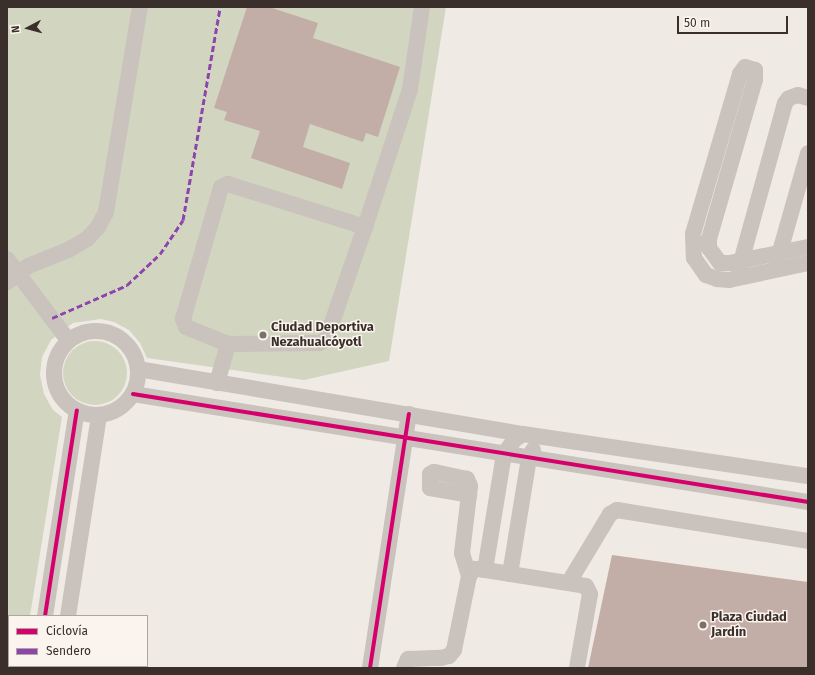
<!DOCTYPE html>
<html>
<head>
<meta charset="utf-8">
<style>
	body { margin:0 }
	#map { position:relative; width:815px; height:675px; overflow:hidden; background:#f0eae5; font-family:"Fira Sans",sans-serif }
	div>[style] { position:absolute }
	.green>* { inset:0; background:#d2d5bf }
	.round { border-radius:50% }
	.building>* { inset:0; background:#c3aea7 }
	.minor>* { height:16px; margin:-8px; padding:0 8px; transform-origin:8px; border-radius:8px; background:#c9c2bd }
	.minor>.ring { margin:-8px; padding:0; box-sizing:content-box; background:none; border:16px solid #c9c2bd; border-radius:50% }
	.minor-bridge>* { height:16px; margin:-8px; padding:0 8px; transform-origin:8px; border-radius:8px; background:#c9c2bd }
	.quiet>* { height:3px; margin-top:-1.5px; transform-origin:0; background:repeating-linear-gradient(90deg,#8e44ad 0 6px,transparent 0 9px) }
	.cycleway>* { height:4px; margin:-2px; padding:0 2px; transform-origin:2px; border-radius:2px; background:#d6006c }
	.dots>* { width:11px; height:11px; translate:-50% -50%; box-sizing:border-box; border:2px solid #fbf4ee; border-radius:50% }
	span { translate:-50% -50%; white-space:nowrap; text-align:center; line-height:1.15; -webkit-text-stroke:3px #fbf4ee; paint-order:stroke }
	.poi-label { font-size:13px; color:#3a2f2b; font-weight:700 }
	.left { translate:0 -50%; text-align:left }
	.frame { position:absolute; inset:0; border:8px solid #3a2f2b; pointer-events:none }
	.legend { position:absolute; left:8px; top:615px; width:140px; height:52px; box-sizing:border-box; background:#fbf4ee; border:1px solid #aea5a0; margin:0; padding:5px 7px; list-style:none; font-size:12px; color:#3a2f2b }
	.legend li { display:flex; align-items:center; gap:8px; height:20px }
	.legend b { width:20px; border:1px solid #aea5a0 }
	.north { position:absolute; left:8px; top:8px; width:40px; height:40px; -webkit-text-stroke:3px #fbf4ee; paint-order:stroke; rotate:264deg; font-size:11px; font-weight:700; line-height:16px; text-align:center; color:#3a2f2b }
	.north::after { content:''; display:block; margin:auto; width:14px; height:18px; background:#3a2f2b; clip-path:polygon(50% 0,100% 100%,50% 72%,0 100%) }
	.scale { position:absolute; left:677px; top:16px; width:111px; height:18px; box-sizing:border-box; border:2px solid #3a2f2b; border-top:0; padding-left:5px; font-size:12px; line-height:14px; white-space:nowrap; color:#3a2f2b; -webkit-text-stroke:3px #fbf4ee; paint-order:stroke }
</style>
</head>
<body>
<div id="map">
	<div class="green">
		<i style="clip-path:polygon(7px 7px,446px 7px,389px 361px,304px 380px,147px 358px,140px 343px,129px 330px,114px 322px,101px 319px,73px 323px,51px 340px,42px 357px,40px 375px,44px 394px,53px 410px,62px 417px,30px 616px,9px 616px,9px 666px,22px 666px,22px 668px,7px 668px)"></i>
		<i class="round" style="left:63px;top:341px;width:64px;height:64px"></i>
	</div>
	<div class="building">
		<i style="clip-path:polygon(247px 7px,269px 7px,318px 23px,313px 38px,400px 67px,378px 137px,366px 133px,363px 142px,310px 124px,303px 147px,350px 163px,342px 189px,251px 158px,260px 131px,224px 120px,227px 112px,214px 108px)"></i>
		<i style="clip-path:polygon(612px 555px,808px 582px,808px 668px,588px 668px)"></i>
	</div>
	<div class="minor">
		<i style="left:808px;top:247px;width:80px;rotate:168.4deg"></i>
		<i style="left:730px;top:263px;width:10px;rotate:180deg"></i>
		<i style="left:720px;top:263px;width:19px;rotate:-126deg"></i>
		<i style="left:709px;top:248px;width:9px;rotate:-90deg"></i>
		<i style="left:709px;top:239px;width:166px;rotate:-73.9deg"></i>
		<i style="left:755px;top:80px;width:10px;rotate:-90deg"></i>
		<i style="left:755px;top:70px;width:10px;rotate:-163deg"></i>
		<i style="left:745px;top:67px;width:9px;rotate:126deg"></i>
		<i style="left:740px;top:74px;width:167px;rotate:106.4deg"></i>
		<i style="left:693px;top:234px;width:24px;rotate:88deg"></i>
		<i style="left:694px;top:258px;width:21px;rotate:55deg"></i>
		<i style="left:706px;top:275px;width:12px;rotate:20deg"></i>
		<i style="left:717px;top:279px;width:12px;rotate:5deg"></i>
		<i style="left:729px;top:280px;width:81px;rotate:-12.1deg"></i>
		<i style="left:68px;top:250px;width:22px;rotate:-30deg"></i>
		<i style="left:87px;top:239px;width:16px;rotate:-47deg"></i>
		<i style="left:98px;top:227px;width:17px;rotate:-62deg"></i>
		<i style="left:106px;top:212px;width:208px;rotate:-80.6deg"></i>
		<i style="left:7px;top:259px;width:101px;rotate:53deg"></i>
		<i style="left:777px;top:262px;width:113px;rotate:-74.1deg"></i>
		<i style="left:739px;top:269px;width:172px;rotate:-74.5deg"></i>
		<i style="left:785px;top:103px;width:6px;rotate:-51deg"></i>
		<i style="left:789px;top:98px;width:9px;rotate:-18deg"></i>
		<i style="left:798px;top:95px;width:10px;rotate:17deg"></i>
		<i class="ring" style="left:54px;top:331px;width:68px;height:68px"></i>
		<i style="left:228px;top:344px;width:91px;rotate:-0.6deg"></i>
		<i style="left:319px;top:343px;width:8px;rotate:-23deg"></i>
		<i style="left:326px;top:340px;width:120px;rotate:-71deg"></i>
		<i style="left:138px;top:369px;width:390px;rotate:9.6deg"></i>
		<i style="left:523px;top:434px;width:288px;rotate:8.4deg"></i>
		<i style="left:217px;top:383px;width:41px;rotate:-74.2deg"></i>
		<i style="left:228px;top:344px;width:45px;rotate:-158deg"></i>
		<i style="left:186px;top:327px;width:9px;rotate:-111deg"></i>
		<i style="left:183px;top:319px;width:137px;rotate:-73.9deg"></i>
		<i style="left:221px;top:187px;width:8px;rotate:-23deg"></i>
		<i style="left:228px;top:184px;width:144px;rotate:17.4deg"></i>
		<i style="left:365px;top:227px;width:145px;rotate:-71.9deg"></i>
		<i style="left:410px;top:89px;width:83px;rotate:-81.7deg"></i>
		<i style="left:133px;top:394px;width:684px;rotate:9.09deg"></i>
		<i style="left:485px;top:570px;width:118px;rotate:-80.7deg"></i>
		<i style="left:504px;top:454px;width:17px;rotate:-54deg"></i>
		<i style="left:514px;top:440px;width:11px;rotate:-34deg"></i>
		<i style="left:510px;top:574px;width:118px;rotate:-80.7deg"></i>
		<i style="left:529px;top:458px;width:9px;rotate:-63deg"></i>
		<i style="left:469px;top:576px;width:24px;rotate:-107deg"></i>
		<i style="left:462px;top:553px;width:67px;rotate:-83.2deg"></i>
		<i style="left:470px;top:486px;width:8px;rotate:-113deg"></i>
		<i style="left:467px;top:479px;width:34px;rotate:-168deg"></i>
		<i style="left:434px;top:472px;width:4px;rotate:153deg"></i>
		<i style="left:430px;top:474px;width:14px;rotate:90deg"></i>
		<i style="left:430px;top:488px;width:40px;rotate:10deg"></i>
		<i style="left:569px;top:582px;width:79px;rotate:-58.9deg"></i>
		<i style="left:610px;top:514px;width:8px;rotate:-30deg"></i>
		<i style="left:617px;top:510px;width:193px;rotate:9.2deg"></i>
		<i style="left:45px;top:616px;width:208px;rotate:-81.2deg"></i>
		<i style="left:68px;top:616px;width:203px;rotate:-81.2deg"></i>
		<i style="left:37px;top:668px;width:2px;rotate:-90deg"></i>
		<i style="left:60px;top:668px;width:2px;rotate:-90deg"></i>
		<i style="left:370px;top:668px;width:257px;rotate:-81.3deg"></i>
		<i style="left:404px;top:668px;width:10px;rotate:-66deg"></i>
		<i style="left:408px;top:659px;width:33px;rotate:-2deg"></i>
		<i style="left:441px;top:658px;width:8px;rotate:-14deg"></i>
		<i style="left:449px;top:656px;width:8px;rotate:-50deg"></i>
		<i style="left:454px;top:650px;width:76px;rotate:-78.5deg"></i>
		<i style="left:469px;top:576px;width:9px;rotate:-54deg"></i>
		<i style="left:474px;top:569px;width:5px"></i>
		<i style="left:479px;top:569px;width:108px;rotate:9deg"></i>
		<i style="left:586px;top:586px;width:9px;rotate:63deg"></i>
		<i style="left:590px;top:594px;width:75px;rotate:100deg"></i>
	</div>
	<div class="minor-bridge">
		<i style="left:7px;top:282px;width:26px;rotate:-37deg"></i>
		<i style="left:28px;top:266px;width:43px;rotate:-21.8deg"></i>
	</div>
	<div class="quiet">
		<i style="left:52px;top:318px;width:82px;rotate:-23.7deg"></i>
		<i style="left:127px;top:285px;width:45px;rotate:-43.2deg"></i>
		<i style="left:160px;top:254px;width:41px;rotate:-55.9deg"></i>
		<i style="left:183px;top:220px;width:216px;rotate:-80.1deg"></i>
	</div>
	<div class="cycleway">
		<i style="left:133px;top:394px;width:684px;rotate:9.09deg"></i>
		<i style="left:45px;top:616px;width:208px;rotate:-81.2deg"></i>
		<i style="left:370px;top:668px;width:257px;rotate:-81.3deg"></i>
	</div>
	<div class="dots">
		<i style="left:263px;top:335px;background:#7a706c"></i>
		<i style="left:703px;top:625px;background:#7a706c"></i>
	</div>
	<div class="poi-label">
		<span class="left" style="left:271px;top:335px">Ciudad Deportiva<br>Nezahualcóyotl</span>
		<span class="left" style="left:711px;top:625px">Plaza Ciudad<br>Jardín</span>
	</div>
	<div class="frame"></div>
	<ul class="legend">
	<li><b style="height:5px;background:#d6006c"></b>Ciclovía</li>
	<li><b style="height:5px;background:#8e44ad"></b>Sendero</li>
	</ul>
	<div class="north">N</div>
	<div class="scale">50 m</div>
</div>
</body>
</html>
